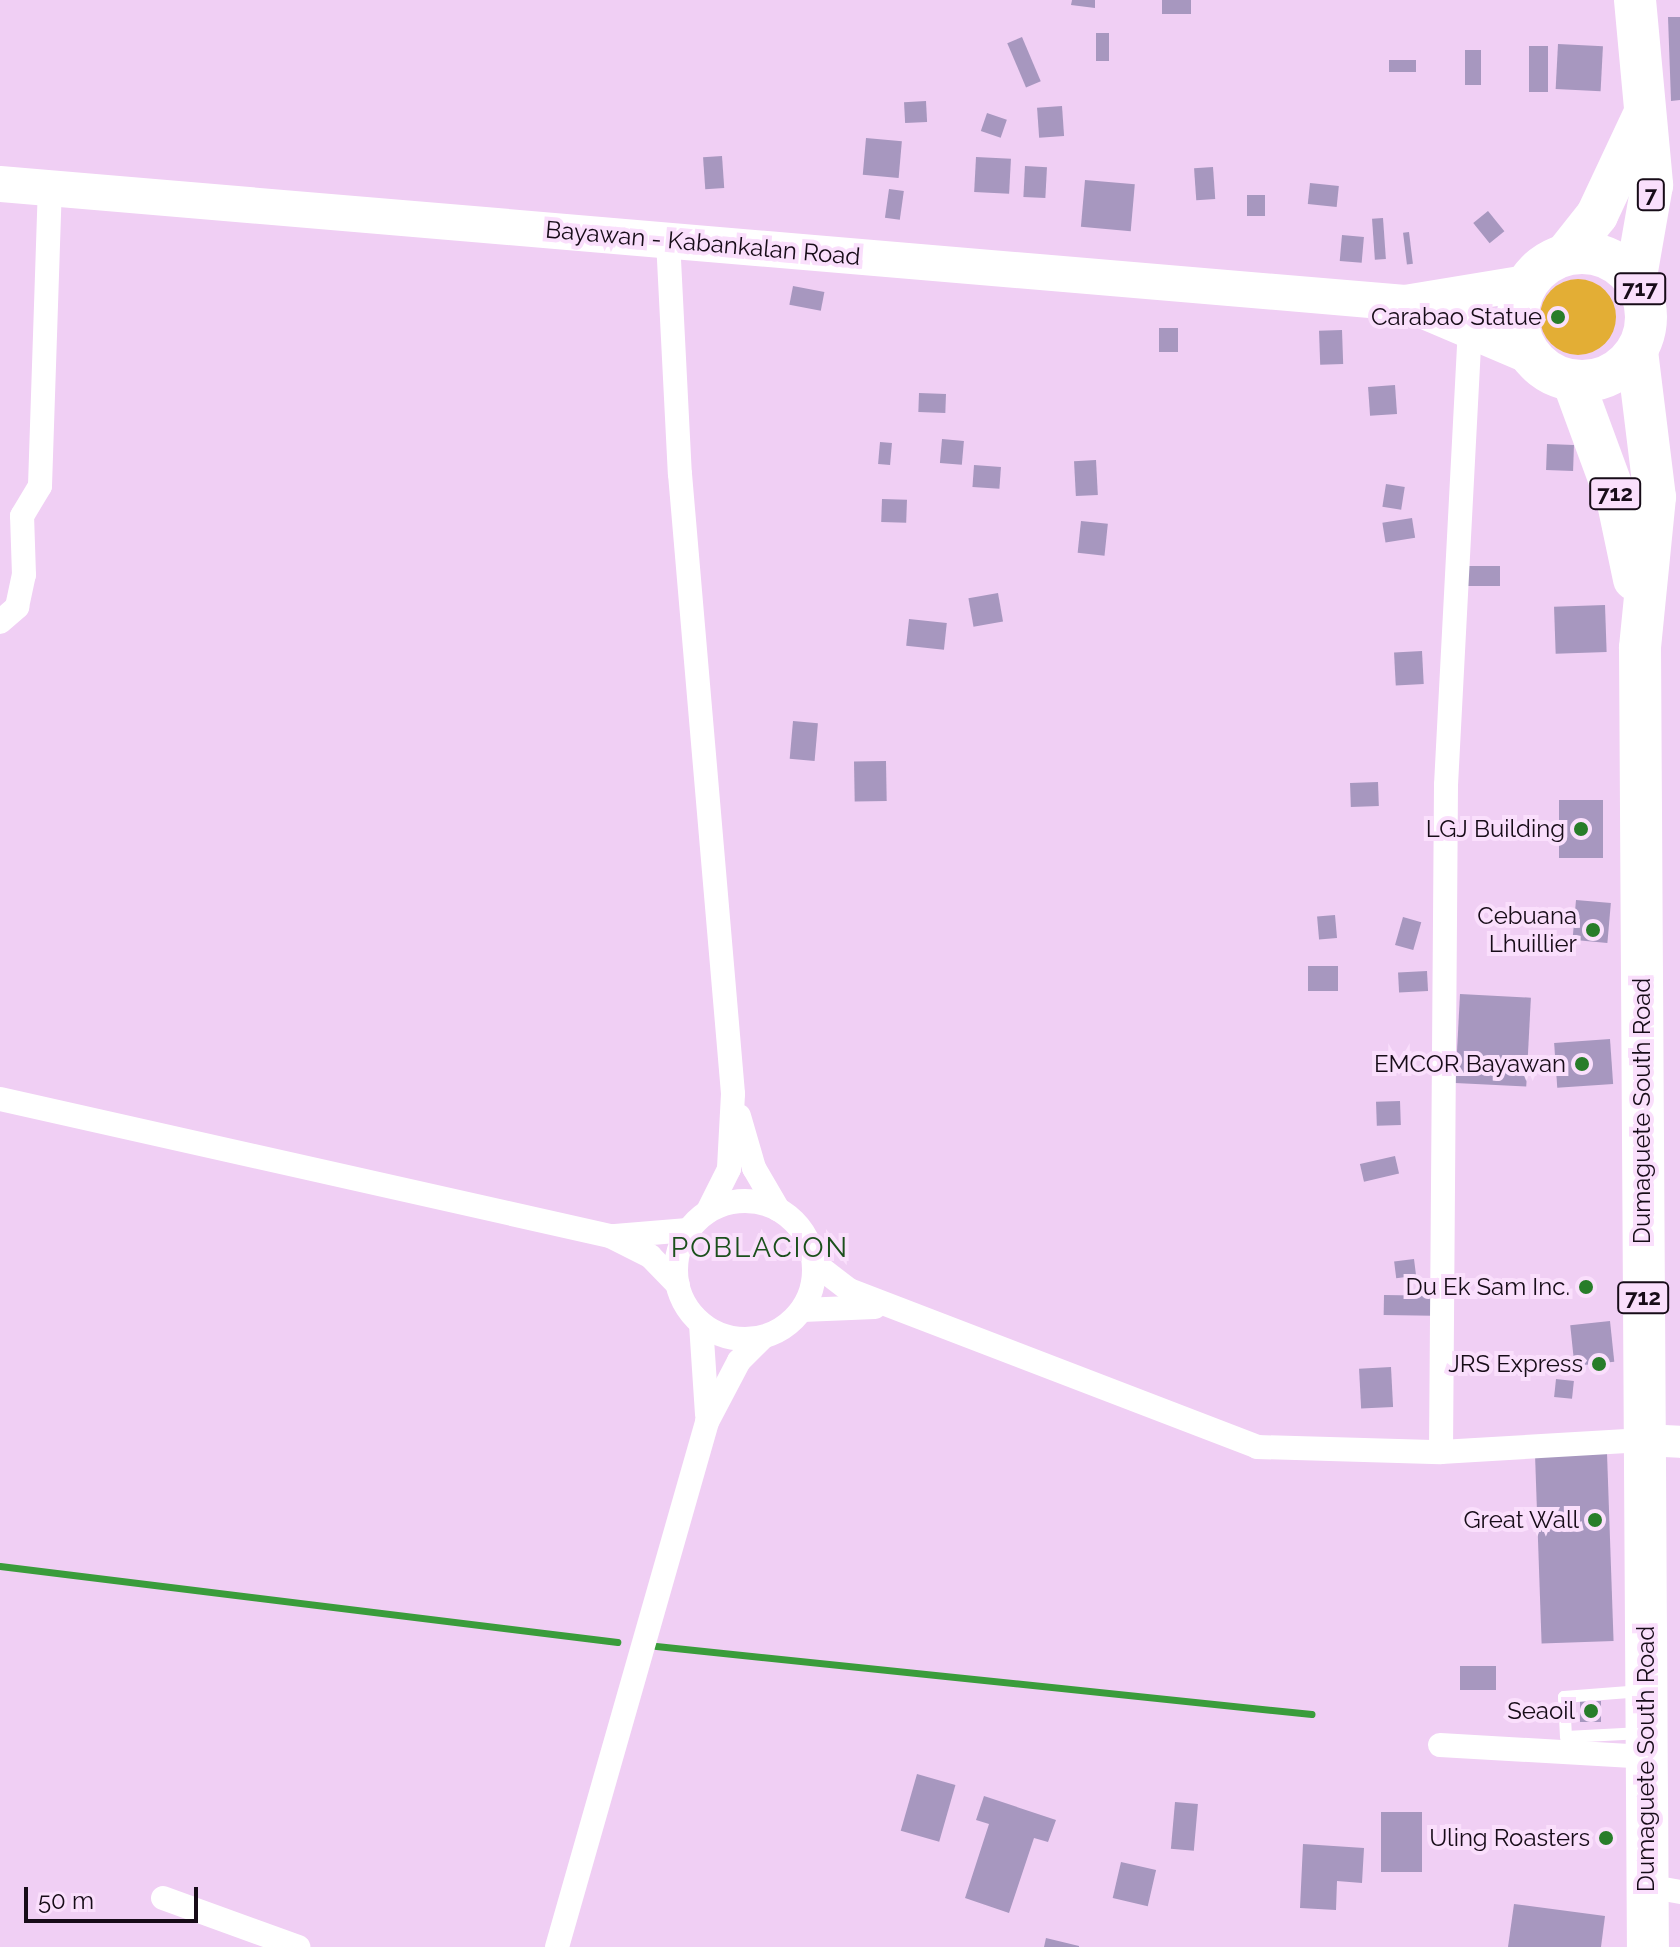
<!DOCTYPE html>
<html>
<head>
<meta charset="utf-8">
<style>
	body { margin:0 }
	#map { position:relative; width:1680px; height:1947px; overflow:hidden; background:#f0cff4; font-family:Raleway,sans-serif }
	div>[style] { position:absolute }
	.green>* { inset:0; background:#e3ae35 }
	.round { border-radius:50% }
	.stream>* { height:7px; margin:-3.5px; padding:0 3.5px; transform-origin:3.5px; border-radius:3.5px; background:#3a9c3b }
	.building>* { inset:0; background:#a797bf; transform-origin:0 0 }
	.service>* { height:12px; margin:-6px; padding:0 6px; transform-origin:6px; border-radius:6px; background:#fff }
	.minor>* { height:24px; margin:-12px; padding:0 12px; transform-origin:12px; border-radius:12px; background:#fff }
	.minor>.ring { margin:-12px; padding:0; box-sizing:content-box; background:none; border:24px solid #fff; border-radius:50% }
	.tertiary>* { height:32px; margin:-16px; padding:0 16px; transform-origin:16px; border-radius:16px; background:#fff }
	.secondary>* { height:36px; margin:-18px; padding:0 18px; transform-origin:18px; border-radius:18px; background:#fff }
	.trunk>* { height:42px; margin:-21px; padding:0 21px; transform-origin:21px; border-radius:21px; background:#fff }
	.trunk>.ring { margin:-21px; padding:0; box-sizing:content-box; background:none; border:42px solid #fff; border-radius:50% }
	.dots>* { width:22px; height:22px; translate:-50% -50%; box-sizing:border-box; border:4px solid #fadffc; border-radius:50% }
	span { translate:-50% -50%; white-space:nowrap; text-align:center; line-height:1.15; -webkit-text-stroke:8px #fadffc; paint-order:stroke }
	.shield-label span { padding:2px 6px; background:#fadffc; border:2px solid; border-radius:6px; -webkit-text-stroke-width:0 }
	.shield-label { font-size:22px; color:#170c18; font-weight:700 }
	.street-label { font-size:24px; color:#170c18 }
	.poi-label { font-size:24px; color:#170c18 }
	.right { translate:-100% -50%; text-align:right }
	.quarter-label { font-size:28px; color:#1b501c; letter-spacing:2px }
	.scale { position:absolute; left:24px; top:1887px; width:174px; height:36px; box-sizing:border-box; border:4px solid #170c18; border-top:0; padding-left:10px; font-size:24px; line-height:28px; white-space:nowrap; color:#170c18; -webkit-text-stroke:6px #fadffc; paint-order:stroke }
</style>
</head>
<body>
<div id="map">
	<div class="green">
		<i class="round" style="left:1540px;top:279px;width:76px;height:76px"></i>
	</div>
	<div class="stream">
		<i style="left:0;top:1566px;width:622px;rotate:7.02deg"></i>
		<i style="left:656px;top:1646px;width:659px;rotate:5.93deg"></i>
	</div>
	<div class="building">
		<i style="clip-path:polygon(1072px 0,1095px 0,1095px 8px,1071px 5px)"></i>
		<i style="left:1162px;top:0;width:29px;height:14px"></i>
		<i style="clip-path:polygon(1668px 17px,1680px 17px,1680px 100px,1671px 101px)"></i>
		<i style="left:1096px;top:33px;width:13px;height:28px"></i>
		<i style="left:1022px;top:37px;width:48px;height:16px;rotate:67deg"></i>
		<i style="left:1558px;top:44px;width:45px;height:45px;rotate:3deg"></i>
		<i style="left:1529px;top:46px;width:19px;height:46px"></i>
		<i style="left:1465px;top:50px;width:16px;height:35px"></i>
		<i style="left:1389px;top:60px;width:27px;height:12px"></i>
		<i style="left:926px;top:101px;width:21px;height:22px;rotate:87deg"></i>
		<i style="left:1062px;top:106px;width:30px;height:25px;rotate:86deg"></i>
		<i style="left:987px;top:113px;width:21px;height:19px;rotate:19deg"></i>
		<i style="left:866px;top:138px;width:36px;height:37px;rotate:5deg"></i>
		<i style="left:722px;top:156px;width:32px;height:19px;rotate:86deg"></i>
		<i style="left:976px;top:157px;width:35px;height:35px;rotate:3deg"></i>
		<i style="left:1025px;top:166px;width:22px;height:31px;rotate:3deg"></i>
		<i style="left:1213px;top:167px;width:32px;height:19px;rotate:86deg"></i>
		<i style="left:1085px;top:180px;width:50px;height:47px;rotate:5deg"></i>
		<i style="left:1310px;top:183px;width:29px;height:21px;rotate:6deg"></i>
		<i style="left:889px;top:189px;width:15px;height:29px;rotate:8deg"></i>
		<i style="left:1247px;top:195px;width:18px;height:21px"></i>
		<i style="left:1488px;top:211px;width:26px;height:19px;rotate:51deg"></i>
		<i style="left:1383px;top:218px;width:41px;height:11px;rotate:86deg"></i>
		<i style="left:1409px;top:232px;width:32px;height:6px;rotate:83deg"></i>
		<i style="left:1342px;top:235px;width:22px;height:26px;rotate:5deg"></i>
		<i style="left:793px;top:286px;width:32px;height:19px;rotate:11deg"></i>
		<i style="left:1159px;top:328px;width:19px;height:24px"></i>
		<i style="left:1342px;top:330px;width:34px;height:23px;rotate:88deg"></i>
		<i style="left:1395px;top:385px;width:29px;height:27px;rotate:86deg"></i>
		<i style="left:919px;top:393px;width:27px;height:19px;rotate:2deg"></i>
		<i style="left:942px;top:439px;width:22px;height:24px;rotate:5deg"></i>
		<i style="left:880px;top:442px;width:12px;height:22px;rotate:5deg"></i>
		<i style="left:1547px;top:444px;width:27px;height:26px;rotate:2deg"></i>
		<i style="left:1096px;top:460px;width:35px;height:22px;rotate:87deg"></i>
		<i style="left:974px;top:465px;width:27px;height:22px;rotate:4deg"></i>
		<i style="left:1386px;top:484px;width:19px;height:23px;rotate:9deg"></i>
		<i style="left:882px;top:499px;width:25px;height:23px;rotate:2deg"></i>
		<i style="left:1412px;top:518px;width:20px;height:30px;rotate:81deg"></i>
		<i style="left:1081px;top:521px;width:27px;height:32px;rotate:6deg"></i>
		<i style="left:1468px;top:566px;width:32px;height:20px"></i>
		<i style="left:998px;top:593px;width:29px;height:30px;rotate:80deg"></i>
		<i style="left:1605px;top:605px;width:47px;height:51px;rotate:88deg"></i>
		<i style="left:909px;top:619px;width:38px;height:27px;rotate:6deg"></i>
		<i style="left:1422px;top:651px;width:33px;height:28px;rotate:87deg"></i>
		<i style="left:793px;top:721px;width:25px;height:38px;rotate:5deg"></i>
		<i style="left:886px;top:761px;width:40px;height:32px;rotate:89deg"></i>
		<i style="left:1378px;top:782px;width:24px;height:28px;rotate:88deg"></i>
		<i style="left:1559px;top:800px;width:44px;height:58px"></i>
		<i style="left:1576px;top:900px;width:35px;height:40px;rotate:5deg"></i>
		<i style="left:1335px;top:915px;width:23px;height:18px;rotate:85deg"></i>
		<i style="left:1403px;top:917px;width:19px;height:29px;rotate:16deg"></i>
		<i style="left:1308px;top:966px;width:30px;height:25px"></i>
		<i style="left:1427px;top:971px;width:20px;height:29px;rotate:87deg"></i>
		<i style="left:1460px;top:994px;width:71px;height:89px;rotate:3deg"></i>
		<i style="left:1610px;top:1039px;width:45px;height:56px;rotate:86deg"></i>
		<i style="left:1400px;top:1101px;width:24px;height:24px;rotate:88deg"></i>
		<i style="left:1395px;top:1156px;width:18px;height:36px;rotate:77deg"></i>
		<i style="left:1414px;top:1259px;width:17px;height:20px;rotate:83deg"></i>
		<i style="left:1384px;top:1295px;width:49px;height:20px;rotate:1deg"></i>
		<i style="left:1610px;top:1321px;width:41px;height:40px;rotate:84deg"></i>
		<i style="left:1391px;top:1367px;width:40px;height:32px;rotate:87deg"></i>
		<i style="left:1556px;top:1379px;width:18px;height:18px;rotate:6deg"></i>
		<i style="left:1607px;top:1453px;width:188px;height:72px;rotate:88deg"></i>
		<i style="left:1460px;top:1666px;width:36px;height:24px"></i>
		<i style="left:1580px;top:1701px;width:21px;height:21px"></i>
		<i style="left:917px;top:1774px;width:40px;height:59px;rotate:16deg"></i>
		<i style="clip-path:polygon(984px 1796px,1056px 1820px,1048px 1842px,1034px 1838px,1009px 1913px,965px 1898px,989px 1824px,976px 1820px)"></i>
		<i style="left:1175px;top:1802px;width:23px;height:47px;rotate:5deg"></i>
		<i style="left:1381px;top:1812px;width:41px;height:60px"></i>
		<i style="clip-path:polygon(1303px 1844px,1364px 1848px,1362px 1883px,1337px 1881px,1336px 1910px,1300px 1908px)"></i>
		<i style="left:1121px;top:1862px;width:36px;height:37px;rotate:13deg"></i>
		<i style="clip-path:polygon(1514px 1904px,1605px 1916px,1601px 1947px,1508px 1947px)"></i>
		<i style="clip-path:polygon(1046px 1938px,1079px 1946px,1079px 1947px,1044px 1947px)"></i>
	</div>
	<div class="service">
		<i style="left:1642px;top:1733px;width:76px;rotate:177deg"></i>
		<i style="left:1566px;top:1737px;width:40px;rotate:-92.9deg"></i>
		<i style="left:1564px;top:1697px;width:78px;rotate:-4.4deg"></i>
	</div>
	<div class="minor">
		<i style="left:668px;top:240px;width:234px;rotate:87.1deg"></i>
		<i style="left:680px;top:474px;width:622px;rotate:85.11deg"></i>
		<i style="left:733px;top:1094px;width:75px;rotate:93.1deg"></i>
		<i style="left:729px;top:1169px;width:47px;rotate:116.6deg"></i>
		<i style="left:0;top:622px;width:23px;rotate:-41deg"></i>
		<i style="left:17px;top:607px;width:33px;rotate:-78deg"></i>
		<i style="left:24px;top:575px;width:59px;rotate:-91.9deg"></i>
		<i style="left:22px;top:516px;width:35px;rotate:-59deg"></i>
		<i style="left:40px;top:486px;width:297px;rotate:-88.1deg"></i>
		<i style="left:0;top:1099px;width:625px;rotate:12.66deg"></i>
		<i style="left:610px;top:1236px;width:45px;rotate:26.6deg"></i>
		<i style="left:650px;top:1256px;width:40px;rotate:46deg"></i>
		<i style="left:739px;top:1116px;width:54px;rotate:73.9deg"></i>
		<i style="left:754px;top:1168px;width:48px;rotate:59.7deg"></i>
		<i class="ring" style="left:676px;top:1201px;width:114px;height:114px"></i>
		<i style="left:615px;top:1236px;width:73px;rotate:-4.7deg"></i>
		<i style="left:814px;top:1263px;width:44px;rotate:37.6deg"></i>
		<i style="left:849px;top:1290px;width:437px;rotate:21deg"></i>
		<i style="left:1257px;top:1447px;width:184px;rotate:1.6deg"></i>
		<i style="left:1441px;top:1452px;width:203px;rotate:-3.4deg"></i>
		<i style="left:802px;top:1310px;width:73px;rotate:-2.4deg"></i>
		<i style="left:701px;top:1324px;width:91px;rotate:86.2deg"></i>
		<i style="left:1441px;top:1452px;width:667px;rotate:-89.57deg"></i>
		<i style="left:1446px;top:785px;width:456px;rotate:-87deg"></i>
		<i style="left:1440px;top:1745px;width:206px;rotate:3.3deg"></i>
		<i style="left:1647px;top:1886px;width:34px;rotate:10deg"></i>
		<i style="left:163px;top:1898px;width:144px;rotate:19.9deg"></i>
		<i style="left:557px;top:1947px;width:546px;rotate:-74.05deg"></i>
		<i style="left:707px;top:1422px;width:69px;rotate:-62.3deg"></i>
		<i style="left:739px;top:1361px;width:33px;rotate:-45deg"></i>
	</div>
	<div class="tertiary">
		<i style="left:1644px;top:1440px;width:36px;rotate:3deg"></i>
	</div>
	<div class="secondary">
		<i style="left:0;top:184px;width:1410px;rotate:4.84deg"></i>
		<i style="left:1405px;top:303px;width:123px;rotate:-9.4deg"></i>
		<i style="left:1405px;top:303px;width:136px;rotate:23deg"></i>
	</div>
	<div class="trunk">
		<i style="left:1635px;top:0;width:186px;rotate:84.7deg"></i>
		<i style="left:1652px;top:185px;width:93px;rotate:99.9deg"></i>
		<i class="ring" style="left:1518px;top:253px;width:86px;height:86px"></i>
		<i style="left:1566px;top:254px;width:50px;rotate:-51.5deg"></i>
		<i style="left:1597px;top:215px;width:108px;rotate:-64.9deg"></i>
		<i style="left:1637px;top:351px;width:147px;rotate:83deg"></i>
		<i style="left:1655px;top:497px;width:152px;rotate:95.7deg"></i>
		<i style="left:1640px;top:648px;width:1299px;rotate:89.65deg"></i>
		<i style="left:1573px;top:381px;width:130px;rotate:69.8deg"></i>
		<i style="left:1618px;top:503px;width:78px;rotate:78.1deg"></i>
	</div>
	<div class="dots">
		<i style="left:1558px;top:317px;background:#287d2a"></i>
		<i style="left:1581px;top:829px;background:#287d2a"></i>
		<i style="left:1593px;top:930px;background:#287d2a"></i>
		<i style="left:1582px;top:1064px;background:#287d2a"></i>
		<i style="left:1586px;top:1287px;background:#287d2a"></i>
		<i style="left:1599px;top:1364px;background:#287d2a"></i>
		<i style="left:1595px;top:1520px;background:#287d2a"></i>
		<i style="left:1591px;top:1711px;background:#287d2a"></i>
		<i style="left:1606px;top:1838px;background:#287d2a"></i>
	</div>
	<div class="shield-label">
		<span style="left:1651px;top:195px">7</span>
		<span style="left:1640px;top:289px">717</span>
		<span style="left:1615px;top:494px">712</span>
		<span style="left:1643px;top:1298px">712</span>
	</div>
	<div class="street-label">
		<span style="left:703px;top:243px;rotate:5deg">Bayawan - Kabankalan Road</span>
		<span style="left:1642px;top:1111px;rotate:-90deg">Dumaguete South Road</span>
		<span style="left:1646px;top:1759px;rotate:-90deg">Dumaguete South Road</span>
	</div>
	<div class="poi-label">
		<span class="right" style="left:1542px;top:317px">Carabao Statue</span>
		<span class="right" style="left:1565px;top:829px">LGJ Building</span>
		<span class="right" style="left:1577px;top:930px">Cebuana<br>Lhuillier</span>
		<span class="right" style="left:1566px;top:1064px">EMCOR Bayawan</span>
		<span class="right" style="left:1570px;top:1287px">Du Ek Sam Inc.</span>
		<span class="right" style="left:1583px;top:1364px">JRS Express</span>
		<span class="right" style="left:1579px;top:1520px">Great Wall</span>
		<span class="right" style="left:1575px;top:1711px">Seaoil</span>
		<span class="right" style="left:1590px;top:1838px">Uling Roasters</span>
	</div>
	<div class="quarter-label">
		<span style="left:760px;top:1248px">POBLACION</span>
	</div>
	<div class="scale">50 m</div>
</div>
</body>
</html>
